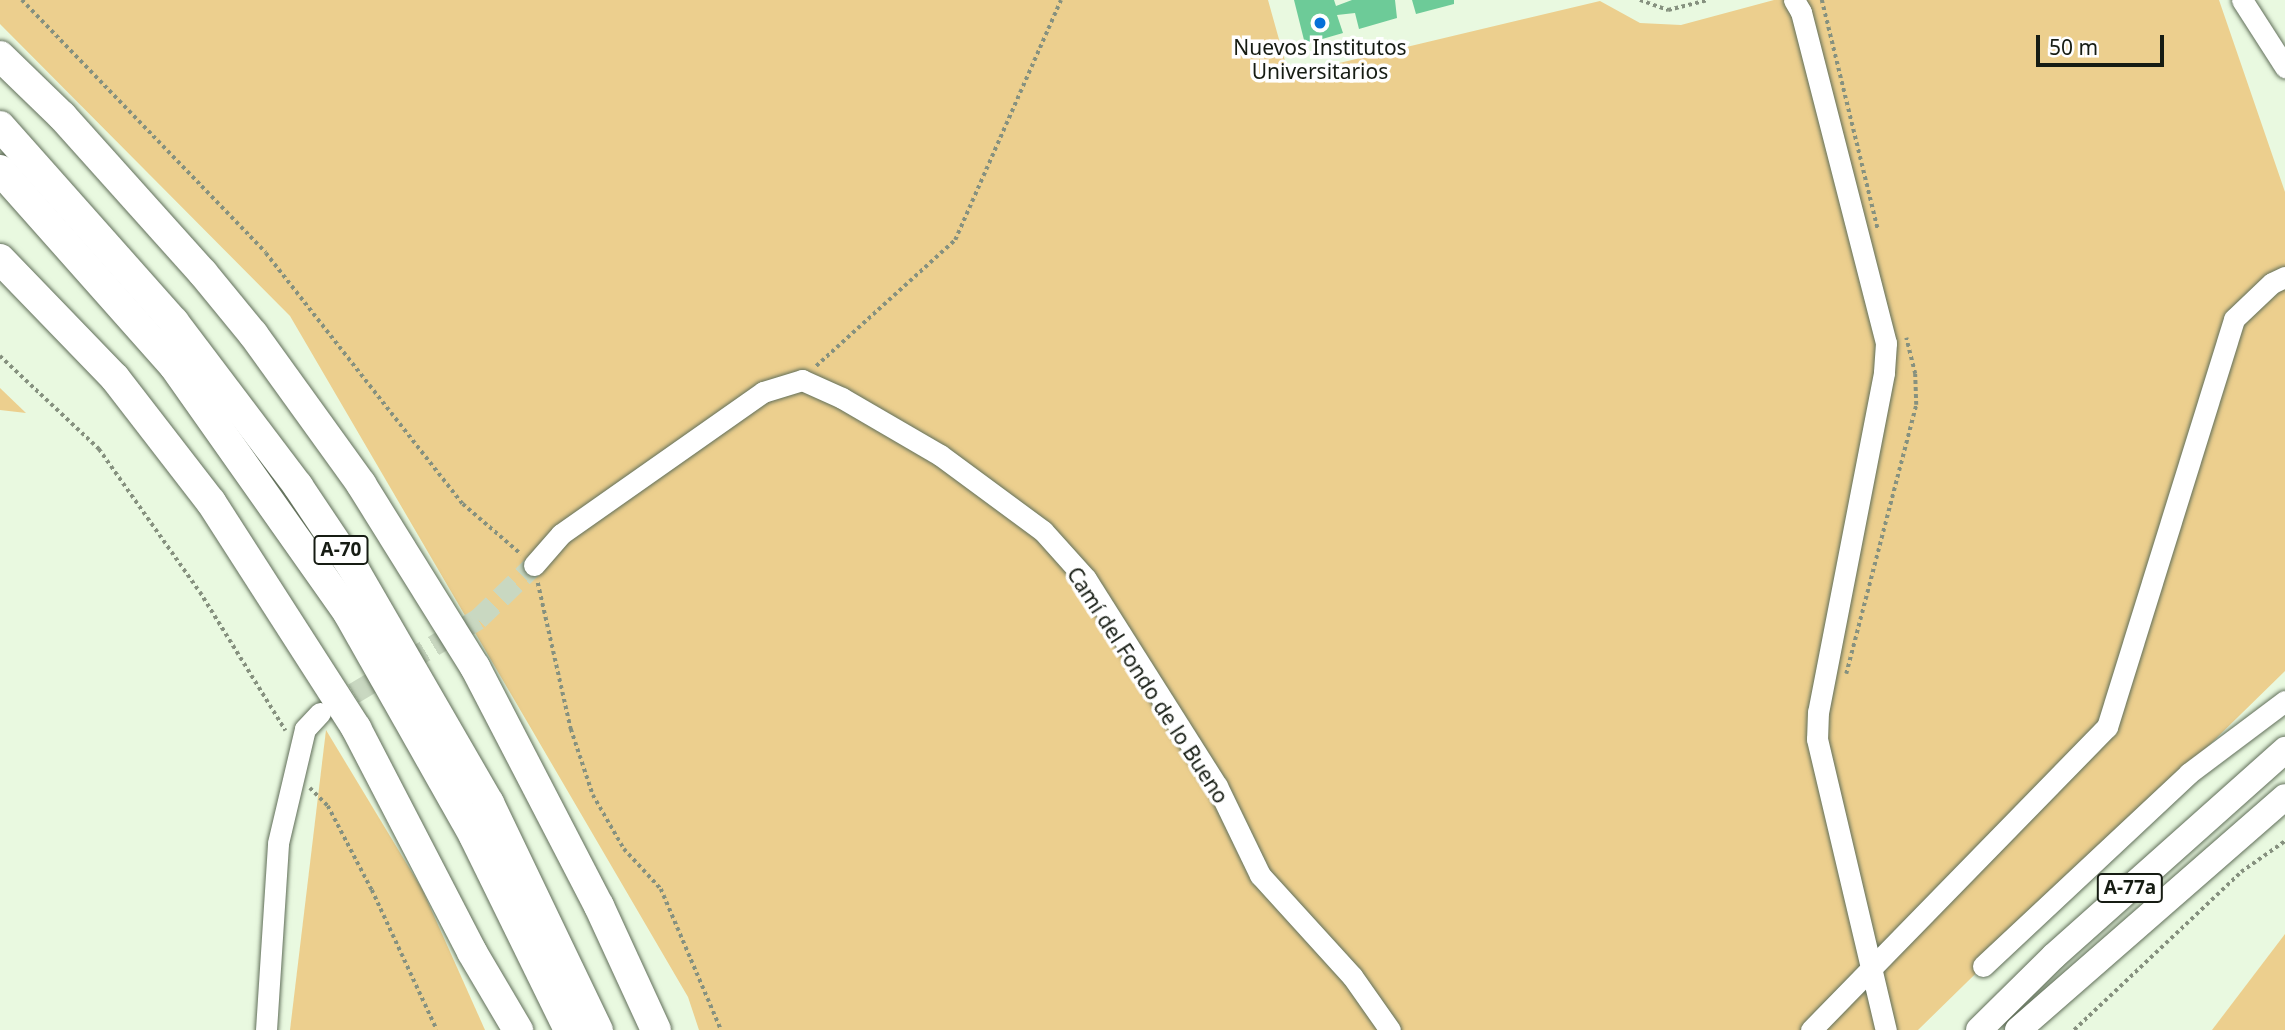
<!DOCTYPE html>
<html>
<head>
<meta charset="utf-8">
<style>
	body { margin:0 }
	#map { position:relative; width:2285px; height:1030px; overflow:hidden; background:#e9f9e0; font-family:"Noto Sans",sans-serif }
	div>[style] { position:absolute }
	.green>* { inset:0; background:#eccf8e }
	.building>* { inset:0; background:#6dcb98 }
	.minor-tunnel>* { height:21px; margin-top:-10.5px; transform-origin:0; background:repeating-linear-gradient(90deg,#c9d8c1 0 21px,transparent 0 31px) }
	.path>* { height:3.5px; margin-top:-1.75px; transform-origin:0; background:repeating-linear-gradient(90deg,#86917f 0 3.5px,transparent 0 7px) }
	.roads { filter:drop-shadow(0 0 2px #606e59) drop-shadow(0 0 2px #606e59) }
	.minor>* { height:21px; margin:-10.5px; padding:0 10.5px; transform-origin:10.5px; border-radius:10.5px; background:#fff }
	.major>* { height:26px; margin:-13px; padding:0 13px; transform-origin:13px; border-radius:13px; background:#fff }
	.highway>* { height:30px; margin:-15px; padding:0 15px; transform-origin:15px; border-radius:15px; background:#fff }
	.dots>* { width:19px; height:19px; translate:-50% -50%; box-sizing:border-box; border:4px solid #fff; border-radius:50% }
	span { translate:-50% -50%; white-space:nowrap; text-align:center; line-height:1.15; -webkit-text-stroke:7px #fff; paint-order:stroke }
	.shield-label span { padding:2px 5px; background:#fff; border:2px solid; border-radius:5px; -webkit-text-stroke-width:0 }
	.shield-label { font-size:19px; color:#161c13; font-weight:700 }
	.poi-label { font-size:21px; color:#161c13 }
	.street-label { font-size:21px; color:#161c13 }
	.scale { position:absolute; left:2036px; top:35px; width:128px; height:32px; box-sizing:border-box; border:4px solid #161c13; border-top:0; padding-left:9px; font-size:21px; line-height:24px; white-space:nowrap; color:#161c13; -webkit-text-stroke:5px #fff; paint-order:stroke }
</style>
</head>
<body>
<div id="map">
	<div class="green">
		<i style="clip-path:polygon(0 0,1268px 0,1289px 75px,1600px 1px,1640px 23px,1681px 25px,1774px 0,2219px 0,2285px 192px,2285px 671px,1918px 1030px,699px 1030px,688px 997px,290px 316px,0 24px)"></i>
		<i style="clip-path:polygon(0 388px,26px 413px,0 410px)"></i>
		<i style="clip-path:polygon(326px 730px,422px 889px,485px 1030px,290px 1030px)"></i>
		<i style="clip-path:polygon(2285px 934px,2285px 1030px,2212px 1030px)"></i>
	</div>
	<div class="building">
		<i style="clip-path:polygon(1294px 0,1334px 0,1336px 6px,1352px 0,1395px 0,1397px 18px,1359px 29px,1355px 13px,1337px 15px,1343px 33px,1305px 44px)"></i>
		<i style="clip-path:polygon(1412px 0,1454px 0,1454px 4px,1416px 14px)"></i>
	</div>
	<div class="minor-tunnel">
		<i style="left:327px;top:709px;width:176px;rotate:-30.8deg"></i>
		<i style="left:478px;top:619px;width:78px;rotate:-44deg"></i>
	</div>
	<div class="path">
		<i style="left:22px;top:0;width:351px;rotate:46deg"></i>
		<i style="left:266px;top:253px;width:319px;rotate:51.9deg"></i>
		<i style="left:463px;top:504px;width:77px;rotate:40.8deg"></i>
		<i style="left:1640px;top:0;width:30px;rotate:20deg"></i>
		<i style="left:1668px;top:10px;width:41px;rotate:-14deg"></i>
		<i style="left:1822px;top:0;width:236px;rotate:76.3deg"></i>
		<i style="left:0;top:356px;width:136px;rotate:43.2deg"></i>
		<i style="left:99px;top:449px;width:175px;rotate:54.8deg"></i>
		<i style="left:200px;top:592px;width:163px;rotate:58.3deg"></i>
		<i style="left:816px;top:366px;width:188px;rotate:-42.2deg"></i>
		<i style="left:955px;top:240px;width:262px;rotate:-66.2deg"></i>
		<i style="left:538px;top:583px;width:150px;rotate:77.3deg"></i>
		<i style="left:571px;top:729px;width:70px;rotate:71.6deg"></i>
		<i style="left:593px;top:795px;width:62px;rotate:60.1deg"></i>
		<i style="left:624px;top:849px;width:54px;rotate:47.2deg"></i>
		<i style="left:661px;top:889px;width:153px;rotate:66.9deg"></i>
		<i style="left:1846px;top:674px;width:278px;rotate:-75.4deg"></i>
		<i style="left:1916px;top:405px;width:31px;rotate:-92deg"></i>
		<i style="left:1915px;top:374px;width:37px;rotate:-104deg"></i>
		<i style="left:310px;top:788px;width:25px;rotate:45deg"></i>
		<i style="left:328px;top:806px;width:95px;rotate:62.4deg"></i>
		<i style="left:372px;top:890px;width:154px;rotate:65.1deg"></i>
		<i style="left:2074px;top:1030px;width:230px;rotate:-43.4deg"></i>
		<i style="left:2241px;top:872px;width:54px;rotate:-35.2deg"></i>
	</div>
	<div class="roads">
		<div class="minor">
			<i style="left:1794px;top:0;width:14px;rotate:60deg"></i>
			<i style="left:1801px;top:12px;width:342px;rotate:75.6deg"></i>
			<i style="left:1886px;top:343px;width:30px;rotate:94deg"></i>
			<i style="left:1884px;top:373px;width:345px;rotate:101deg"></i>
			<i style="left:1818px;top:712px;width:27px;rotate:92deg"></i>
			<i style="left:1817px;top:739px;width:299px;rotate:76.7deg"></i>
			<i style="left:2242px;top:0;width:80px;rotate:57.3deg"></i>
			<i style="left:534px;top:565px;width:41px;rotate:-48.9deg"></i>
			<i style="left:561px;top:534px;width:247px;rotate:-35.1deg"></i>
			<i style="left:763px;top:392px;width:41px;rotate:-17.1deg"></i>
			<i style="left:802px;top:380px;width:44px;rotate:24.2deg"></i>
			<i style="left:842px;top:398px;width:113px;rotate:30.2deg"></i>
			<i style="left:940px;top:455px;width:128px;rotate:36.4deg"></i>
			<i style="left:1043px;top:531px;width:64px;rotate:48.1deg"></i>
			<i style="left:1086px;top:579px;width:245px;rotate:57.7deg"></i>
			<i style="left:1217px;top:786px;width:99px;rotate:64.2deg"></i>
			<i style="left:1260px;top:875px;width:137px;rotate:47.7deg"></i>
			<i style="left:1352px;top:976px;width:66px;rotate:54.9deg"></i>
			<i style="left:1983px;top:966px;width:282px;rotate:-43.1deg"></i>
			<i style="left:2189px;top:773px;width:120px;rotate:-36.9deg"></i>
			<i style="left:266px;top:1030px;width:187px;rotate:-86.3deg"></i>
			<i style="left:278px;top:843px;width:117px;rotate:-76.7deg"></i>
			<i style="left:305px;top:729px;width:22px;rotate:-47deg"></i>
			<i style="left:1811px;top:1030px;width:424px;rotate:-45.7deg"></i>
			<i style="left:2107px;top:727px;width:427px;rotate:-72.7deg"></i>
			<i style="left:2234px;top:319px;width:52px;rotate:-43.5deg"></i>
			<i style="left:2272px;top:283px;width:14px;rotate:-25deg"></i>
		</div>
		<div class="major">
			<i style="left:1979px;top:1030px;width:105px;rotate:-44.6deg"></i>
			<i style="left:2054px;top:956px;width:310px;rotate:-41.7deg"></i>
			<i style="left:2018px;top:1030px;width:354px;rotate:-41.1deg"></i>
		</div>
		<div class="highway">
			<i style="left:0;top:56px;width:86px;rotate:44.1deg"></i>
			<i style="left:62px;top:116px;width:211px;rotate:48.1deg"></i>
			<i style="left:203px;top:273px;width:79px;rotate:50.7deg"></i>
			<i style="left:253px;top:334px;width:185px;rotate:54.2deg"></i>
			<i style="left:361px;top:484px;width:216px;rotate:58.1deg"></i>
			<i style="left:475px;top:667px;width:269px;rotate:62.6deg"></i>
			<i style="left:599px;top:906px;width:136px;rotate:65.3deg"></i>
			<i style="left:0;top:126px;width:262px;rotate:48.4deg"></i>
			<i style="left:174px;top:322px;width:206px;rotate:52.9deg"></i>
			<i style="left:298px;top:486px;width:102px;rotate:56.2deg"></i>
			<i style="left:355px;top:571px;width:268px;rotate:60deg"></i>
			<i style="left:489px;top:803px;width:252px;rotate:64.4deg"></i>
			<i style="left:0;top:170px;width:262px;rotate:48.4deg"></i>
			<i style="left:174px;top:366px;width:302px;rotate:54.8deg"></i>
			<i style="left:348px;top:613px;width:256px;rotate:60.5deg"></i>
			<i style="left:474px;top:836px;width:216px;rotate:63.9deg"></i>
			<i style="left:0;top:259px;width:165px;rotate:46deg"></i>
			<i style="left:115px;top:378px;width:157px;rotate:52.3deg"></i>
			<i style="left:211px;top:502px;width:269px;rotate:57.3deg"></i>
			<i style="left:356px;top:728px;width:252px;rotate:62.6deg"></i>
			<i style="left:472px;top:952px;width:91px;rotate:59.5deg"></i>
		</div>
	</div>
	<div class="dots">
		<i style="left:1320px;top:23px;background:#0570d8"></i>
	</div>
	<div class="shield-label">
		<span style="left:341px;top:550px">A-70</span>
		<span style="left:2130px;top:888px">A-77a</span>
	</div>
	<div class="poi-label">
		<span style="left:1320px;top:59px">Nuevos Institutos<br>Universitarios</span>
	</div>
	<div class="street-label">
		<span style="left:1148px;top:685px;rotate:57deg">Camí del Fondo de lo Bueno</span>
	</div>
	<div class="scale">50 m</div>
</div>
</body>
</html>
